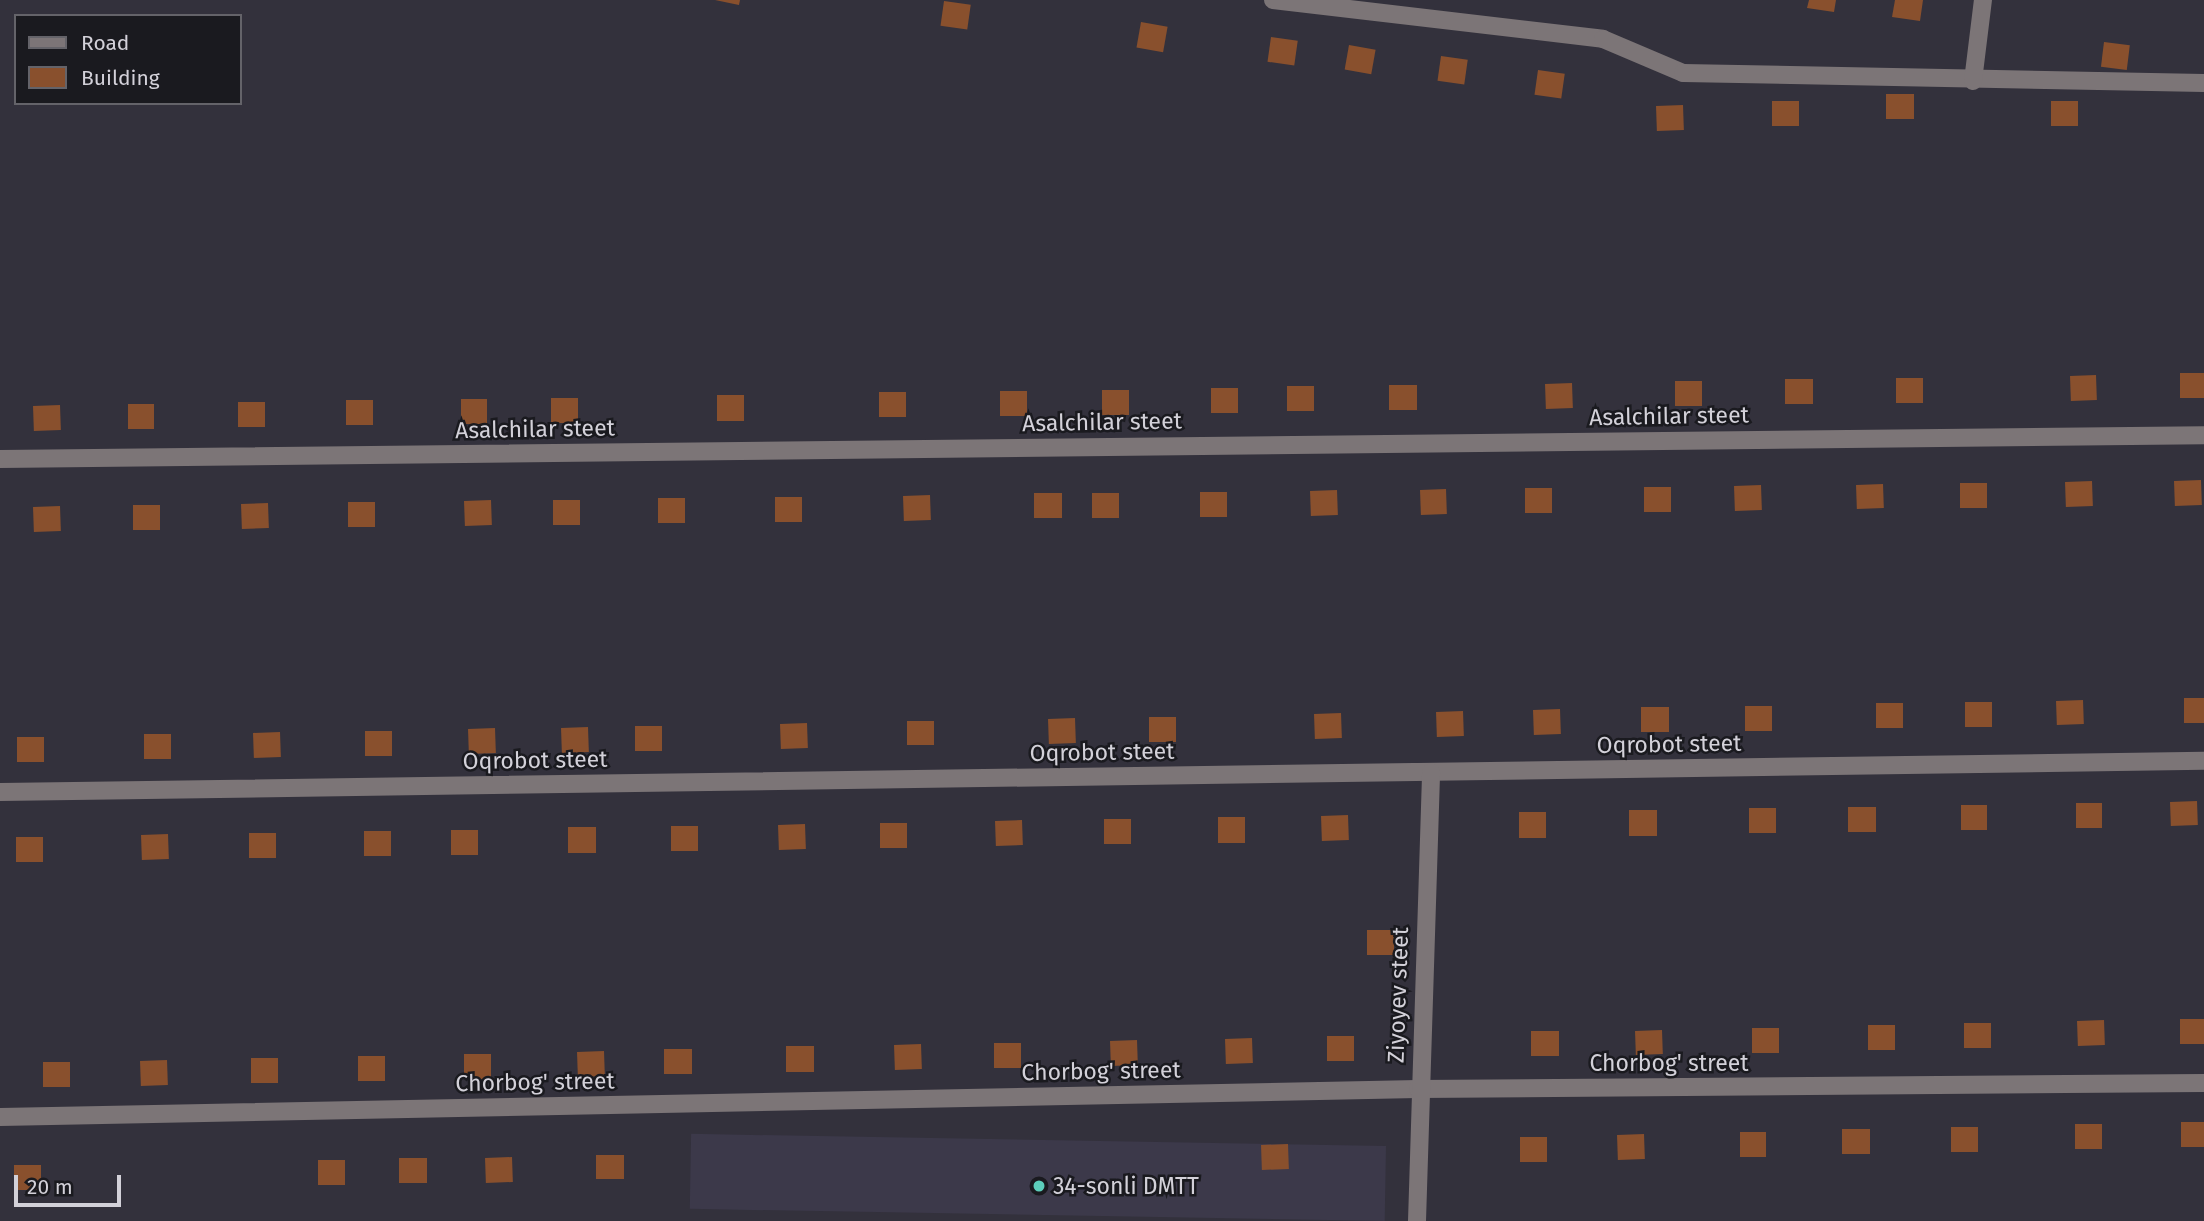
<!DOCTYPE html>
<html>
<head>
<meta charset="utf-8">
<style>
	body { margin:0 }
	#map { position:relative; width:2204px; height:1221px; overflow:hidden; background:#33313c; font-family:"Fira Sans",sans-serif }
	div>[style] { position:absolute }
	.built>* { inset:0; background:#3c394a; transform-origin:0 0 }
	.building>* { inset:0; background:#89502d; transform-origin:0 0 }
	.minor>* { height:18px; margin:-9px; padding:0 9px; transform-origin:9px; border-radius:9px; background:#7c7577 }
	.dots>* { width:19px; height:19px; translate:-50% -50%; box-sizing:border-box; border:4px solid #1a1a1f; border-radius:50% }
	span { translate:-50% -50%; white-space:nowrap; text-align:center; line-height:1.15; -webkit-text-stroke:5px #1a1a1f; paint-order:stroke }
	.street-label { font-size:23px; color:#d3d1d9 }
	.poi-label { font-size:23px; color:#d3d1d9 }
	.left { translate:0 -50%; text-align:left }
	.legend { position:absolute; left:14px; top:14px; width:228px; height:91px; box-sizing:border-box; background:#1a1a1f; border:2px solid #646369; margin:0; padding:9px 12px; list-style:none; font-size:21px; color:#d3d1d9 }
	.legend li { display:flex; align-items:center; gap:14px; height:35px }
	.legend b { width:35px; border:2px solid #646369 }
	.scale { position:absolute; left:14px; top:1175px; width:107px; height:32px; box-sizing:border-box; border:4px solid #d3d1d9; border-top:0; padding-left:9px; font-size:21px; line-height:24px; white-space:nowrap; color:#d3d1d9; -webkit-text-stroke:5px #1a1a1f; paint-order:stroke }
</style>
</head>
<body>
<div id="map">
	<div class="built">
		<i style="left:1386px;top:1146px;width:75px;height:695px;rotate:91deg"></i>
	</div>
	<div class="building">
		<i style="clip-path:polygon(715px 0,740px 0,739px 5px)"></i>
		<i style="clip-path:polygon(1809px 0,1836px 0,1834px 12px,1807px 8px)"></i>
		<i style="clip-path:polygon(1895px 0,1923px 0,1920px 21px,1892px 17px)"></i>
		<i style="left:944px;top:1px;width:27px;height:25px;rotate:8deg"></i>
		<i style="left:1141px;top:22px;width:27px;height:26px;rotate:10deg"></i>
		<i style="left:1271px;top:37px;width:27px;height:25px;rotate:8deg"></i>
		<i style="left:2104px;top:42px;width:26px;height:25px;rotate:7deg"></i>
		<i style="left:1349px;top:45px;width:27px;height:25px;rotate:10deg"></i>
		<i style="left:1441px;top:56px;width:27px;height:25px;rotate:8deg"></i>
		<i style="left:1538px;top:70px;width:27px;height:25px;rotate:8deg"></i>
		<i style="left:1886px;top:94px;width:28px;height:25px"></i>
		<i style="left:1772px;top:101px;width:27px;height:25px"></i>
		<i style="left:2078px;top:101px;width:25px;height:27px;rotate:90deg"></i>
		<i style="left:1683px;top:105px;width:25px;height:27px;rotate:88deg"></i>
		<i style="left:2204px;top:373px;width:25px;height:24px;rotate:90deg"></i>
		<i style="left:2096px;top:375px;width:25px;height:26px;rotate:88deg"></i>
		<i style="left:1896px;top:378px;width:27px;height:25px"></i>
		<i style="left:1813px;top:379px;width:25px;height:28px;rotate:90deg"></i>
		<i style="left:1675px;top:381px;width:27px;height:25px"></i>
		<i style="left:1572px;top:383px;width:25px;height:27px;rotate:88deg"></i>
		<i style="left:1389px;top:385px;width:28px;height:25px"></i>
		<i style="left:1314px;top:386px;width:25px;height:27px;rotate:90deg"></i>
		<i style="left:1211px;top:388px;width:27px;height:25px"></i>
		<i style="left:1102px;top:390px;width:27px;height:25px"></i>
		<i style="left:1027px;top:391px;width:25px;height:27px;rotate:90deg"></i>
		<i style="left:906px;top:392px;width:25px;height:27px;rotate:90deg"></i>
		<i style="left:717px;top:395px;width:27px;height:26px"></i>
		<i style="left:551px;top:398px;width:27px;height:25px"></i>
		<i style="left:461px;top:399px;width:26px;height:25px"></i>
		<i style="left:373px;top:400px;width:25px;height:27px;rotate:90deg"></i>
		<i style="left:238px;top:402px;width:27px;height:25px"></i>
		<i style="left:128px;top:404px;width:26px;height:25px"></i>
		<i style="left:60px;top:405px;width:25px;height:27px;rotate:88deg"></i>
		<i style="left:2201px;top:480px;width:25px;height:27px;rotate:88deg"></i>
		<i style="left:2092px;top:481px;width:25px;height:27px;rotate:88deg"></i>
		<i style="left:1960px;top:483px;width:27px;height:25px"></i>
		<i style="left:1883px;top:484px;width:24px;height:27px;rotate:88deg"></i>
		<i style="left:1761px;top:485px;width:25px;height:27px;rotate:88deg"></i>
		<i style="left:1644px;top:487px;width:27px;height:25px"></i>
		<i style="left:1525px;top:488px;width:27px;height:25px"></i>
		<i style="left:1446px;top:489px;width:25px;height:26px;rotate:88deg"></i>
		<i style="left:1337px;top:490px;width:25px;height:27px;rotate:88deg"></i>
		<i style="left:1200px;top:492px;width:27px;height:25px"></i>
		<i style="left:1062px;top:493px;width:25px;height:28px;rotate:90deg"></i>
		<i style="left:1119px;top:493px;width:25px;height:27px;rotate:90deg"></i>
		<i style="left:930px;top:495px;width:25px;height:27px;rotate:88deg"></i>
		<i style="left:775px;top:497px;width:27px;height:25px"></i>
		<i style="left:685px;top:498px;width:25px;height:27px;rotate:90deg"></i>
		<i style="left:491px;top:500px;width:25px;height:27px;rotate:88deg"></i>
		<i style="left:553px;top:500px;width:27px;height:25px"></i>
		<i style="left:375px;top:502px;width:25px;height:27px;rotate:90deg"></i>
		<i style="left:268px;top:503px;width:25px;height:27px;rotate:88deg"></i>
		<i style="left:133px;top:505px;width:27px;height:25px"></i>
		<i style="left:60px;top:506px;width:25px;height:27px;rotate:88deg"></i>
		<i style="left:2204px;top:698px;width:25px;height:20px;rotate:90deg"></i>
		<i style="left:2083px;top:700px;width:24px;height:27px;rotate:88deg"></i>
		<i style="left:1965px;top:702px;width:27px;height:25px"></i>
		<i style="left:1903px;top:703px;width:25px;height:27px;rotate:90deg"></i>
		<i style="left:1745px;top:706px;width:27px;height:25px"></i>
		<i style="left:1669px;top:707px;width:25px;height:28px;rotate:90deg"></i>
		<i style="left:1560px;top:709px;width:25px;height:27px;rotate:88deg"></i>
		<i style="left:1463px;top:711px;width:25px;height:27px;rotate:88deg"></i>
		<i style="left:1341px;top:713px;width:25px;height:27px;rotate:88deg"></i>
		<i style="left:1149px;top:717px;width:27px;height:25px"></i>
		<i style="left:1075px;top:718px;width:25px;height:27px;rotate:88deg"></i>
		<i style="left:934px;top:721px;width:24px;height:27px;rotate:90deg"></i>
		<i style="left:807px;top:723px;width:25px;height:27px;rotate:88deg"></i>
		<i style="left:635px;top:726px;width:27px;height:25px"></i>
		<i style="left:588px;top:727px;width:25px;height:27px;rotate:88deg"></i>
		<i style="left:495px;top:728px;width:25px;height:27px;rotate:88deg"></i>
		<i style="left:365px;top:731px;width:27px;height:25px"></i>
		<i style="left:280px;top:732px;width:25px;height:27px;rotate:88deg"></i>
		<i style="left:171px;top:734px;width:25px;height:27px;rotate:90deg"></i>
		<i style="left:17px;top:737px;width:27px;height:25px"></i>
		<i style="left:2197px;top:801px;width:24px;height:27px;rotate:88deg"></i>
		<i style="left:2076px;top:803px;width:26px;height:25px"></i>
		<i style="left:1961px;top:805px;width:26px;height:25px"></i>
		<i style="left:1848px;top:807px;width:28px;height:25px"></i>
		<i style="left:1776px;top:808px;width:25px;height:27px;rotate:90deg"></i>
		<i style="left:1629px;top:810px;width:28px;height:26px"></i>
		<i style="left:1519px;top:812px;width:27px;height:26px"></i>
		<i style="left:1348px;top:815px;width:25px;height:27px;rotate:88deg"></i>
		<i style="left:1218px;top:817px;width:27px;height:26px"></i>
		<i style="left:1104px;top:819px;width:27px;height:25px"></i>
		<i style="left:1022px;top:820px;width:25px;height:27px;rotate:88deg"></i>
		<i style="left:880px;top:823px;width:27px;height:25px"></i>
		<i style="left:805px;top:824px;width:25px;height:27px;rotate:88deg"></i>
		<i style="left:671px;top:826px;width:27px;height:25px"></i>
		<i style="left:596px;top:827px;width:26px;height:28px;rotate:90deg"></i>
		<i style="left:451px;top:830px;width:27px;height:25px"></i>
		<i style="left:364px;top:831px;width:27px;height:25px"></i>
		<i style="left:249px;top:833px;width:27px;height:25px"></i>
		<i style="left:168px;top:834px;width:25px;height:27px;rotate:88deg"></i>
		<i style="left:16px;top:837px;width:27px;height:25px"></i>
		<i style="left:1367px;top:930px;width:27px;height:25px"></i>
		<i style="left:2180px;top:1019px;width:24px;height:25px"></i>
		<i style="left:2104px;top:1020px;width:25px;height:27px;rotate:88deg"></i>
		<i style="left:1964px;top:1023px;width:27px;height:25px"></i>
		<i style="left:1868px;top:1025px;width:27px;height:25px"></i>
		<i style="left:1752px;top:1028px;width:27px;height:25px"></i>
		<i style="left:1662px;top:1030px;width:24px;height:27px;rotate:88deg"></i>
		<i style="left:1559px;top:1031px;width:25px;height:28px;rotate:90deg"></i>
		<i style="left:1327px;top:1036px;width:27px;height:25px"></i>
		<i style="left:1252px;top:1038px;width:25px;height:27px;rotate:88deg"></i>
		<i style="left:1137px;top:1040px;width:25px;height:27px;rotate:88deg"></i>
		<i style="left:994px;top:1043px;width:27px;height:25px"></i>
		<i style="left:921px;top:1044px;width:25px;height:27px;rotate:88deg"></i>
		<i style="left:814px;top:1046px;width:26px;height:28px;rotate:90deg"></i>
		<i style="left:692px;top:1049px;width:25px;height:28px;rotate:90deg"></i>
		<i style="left:604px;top:1051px;width:25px;height:27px;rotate:88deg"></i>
		<i style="left:464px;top:1054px;width:27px;height:25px"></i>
		<i style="left:358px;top:1056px;width:27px;height:25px"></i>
		<i style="left:251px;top:1058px;width:27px;height:25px"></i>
		<i style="left:167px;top:1060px;width:25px;height:27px;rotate:88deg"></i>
		<i style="left:70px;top:1062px;width:25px;height:27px;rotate:90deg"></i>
		<i style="left:2181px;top:1122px;width:23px;height:25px"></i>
		<i style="left:2102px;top:1124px;width:25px;height:27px;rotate:90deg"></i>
		<i style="left:1951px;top:1127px;width:27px;height:25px"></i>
		<i style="left:1870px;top:1129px;width:25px;height:28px;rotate:90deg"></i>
		<i style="left:1740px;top:1132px;width:26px;height:25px"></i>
		<i style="left:1644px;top:1134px;width:25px;height:27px;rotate:88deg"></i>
		<i style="left:1520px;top:1137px;width:27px;height:25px"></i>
		<i style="left:1288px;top:1144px;width:25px;height:27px;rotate:88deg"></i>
		<i style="left:624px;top:1155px;width:24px;height:28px;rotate:90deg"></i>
		<i style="left:512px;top:1157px;width:25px;height:27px;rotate:88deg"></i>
		<i style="left:427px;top:1158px;width:25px;height:28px;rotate:90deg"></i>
		<i style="left:318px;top:1160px;width:27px;height:25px"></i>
		<i style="left:14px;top:1165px;width:27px;height:25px"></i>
	</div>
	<div class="minor">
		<i style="left:1273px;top:0;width:332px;rotate:6.7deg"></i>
		<i style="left:1603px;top:39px;width:87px;rotate:23deg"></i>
		<i style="left:1683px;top:73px;width:521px;rotate:1.1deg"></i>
		<i style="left:1973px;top:81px;width:82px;rotate:-83deg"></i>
		<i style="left:0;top:459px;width:2204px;rotate:-0.62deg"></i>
		<i style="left:0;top:792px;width:2204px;rotate:-0.81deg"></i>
		<i style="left:0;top:1117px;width:1418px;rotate:-1.13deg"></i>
		<i style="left:1418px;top:1089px;width:786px;rotate:-0.44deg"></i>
		<i style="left:1417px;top:1221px;width:449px;rotate:-88.2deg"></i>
	</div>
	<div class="dots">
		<i style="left:1039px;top:1186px;background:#5ccebb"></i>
	</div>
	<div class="street-label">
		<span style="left:1669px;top:416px;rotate:-1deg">Asalchilar steet</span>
		<span style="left:1102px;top:422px;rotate:-1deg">Asalchilar steet</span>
		<span style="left:535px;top:429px;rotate:-1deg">Asalchilar steet</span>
		<span style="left:1669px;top:744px;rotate:-1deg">Oqrobot steet</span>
		<span style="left:1102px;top:752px;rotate:-1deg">Oqrobot steet</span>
		<span style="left:535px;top:760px;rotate:-1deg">Oqrobot steet</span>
		<span style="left:1398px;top:995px;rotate:-88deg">Ziyoyev steet</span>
		<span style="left:1669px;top:1063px">Chorbog' street</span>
		<span style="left:1101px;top:1071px;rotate:-1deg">Chorbog' street</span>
		<span style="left:535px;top:1082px;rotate:-1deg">Chorbog' street</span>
	</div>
	<div class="poi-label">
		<span class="left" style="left:1053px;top:1186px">34-sonli DMTT</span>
	</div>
	<ul class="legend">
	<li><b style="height:9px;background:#7c7577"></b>Road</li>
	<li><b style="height:19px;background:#89502d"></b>Building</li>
	</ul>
	<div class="scale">20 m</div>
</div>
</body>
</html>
